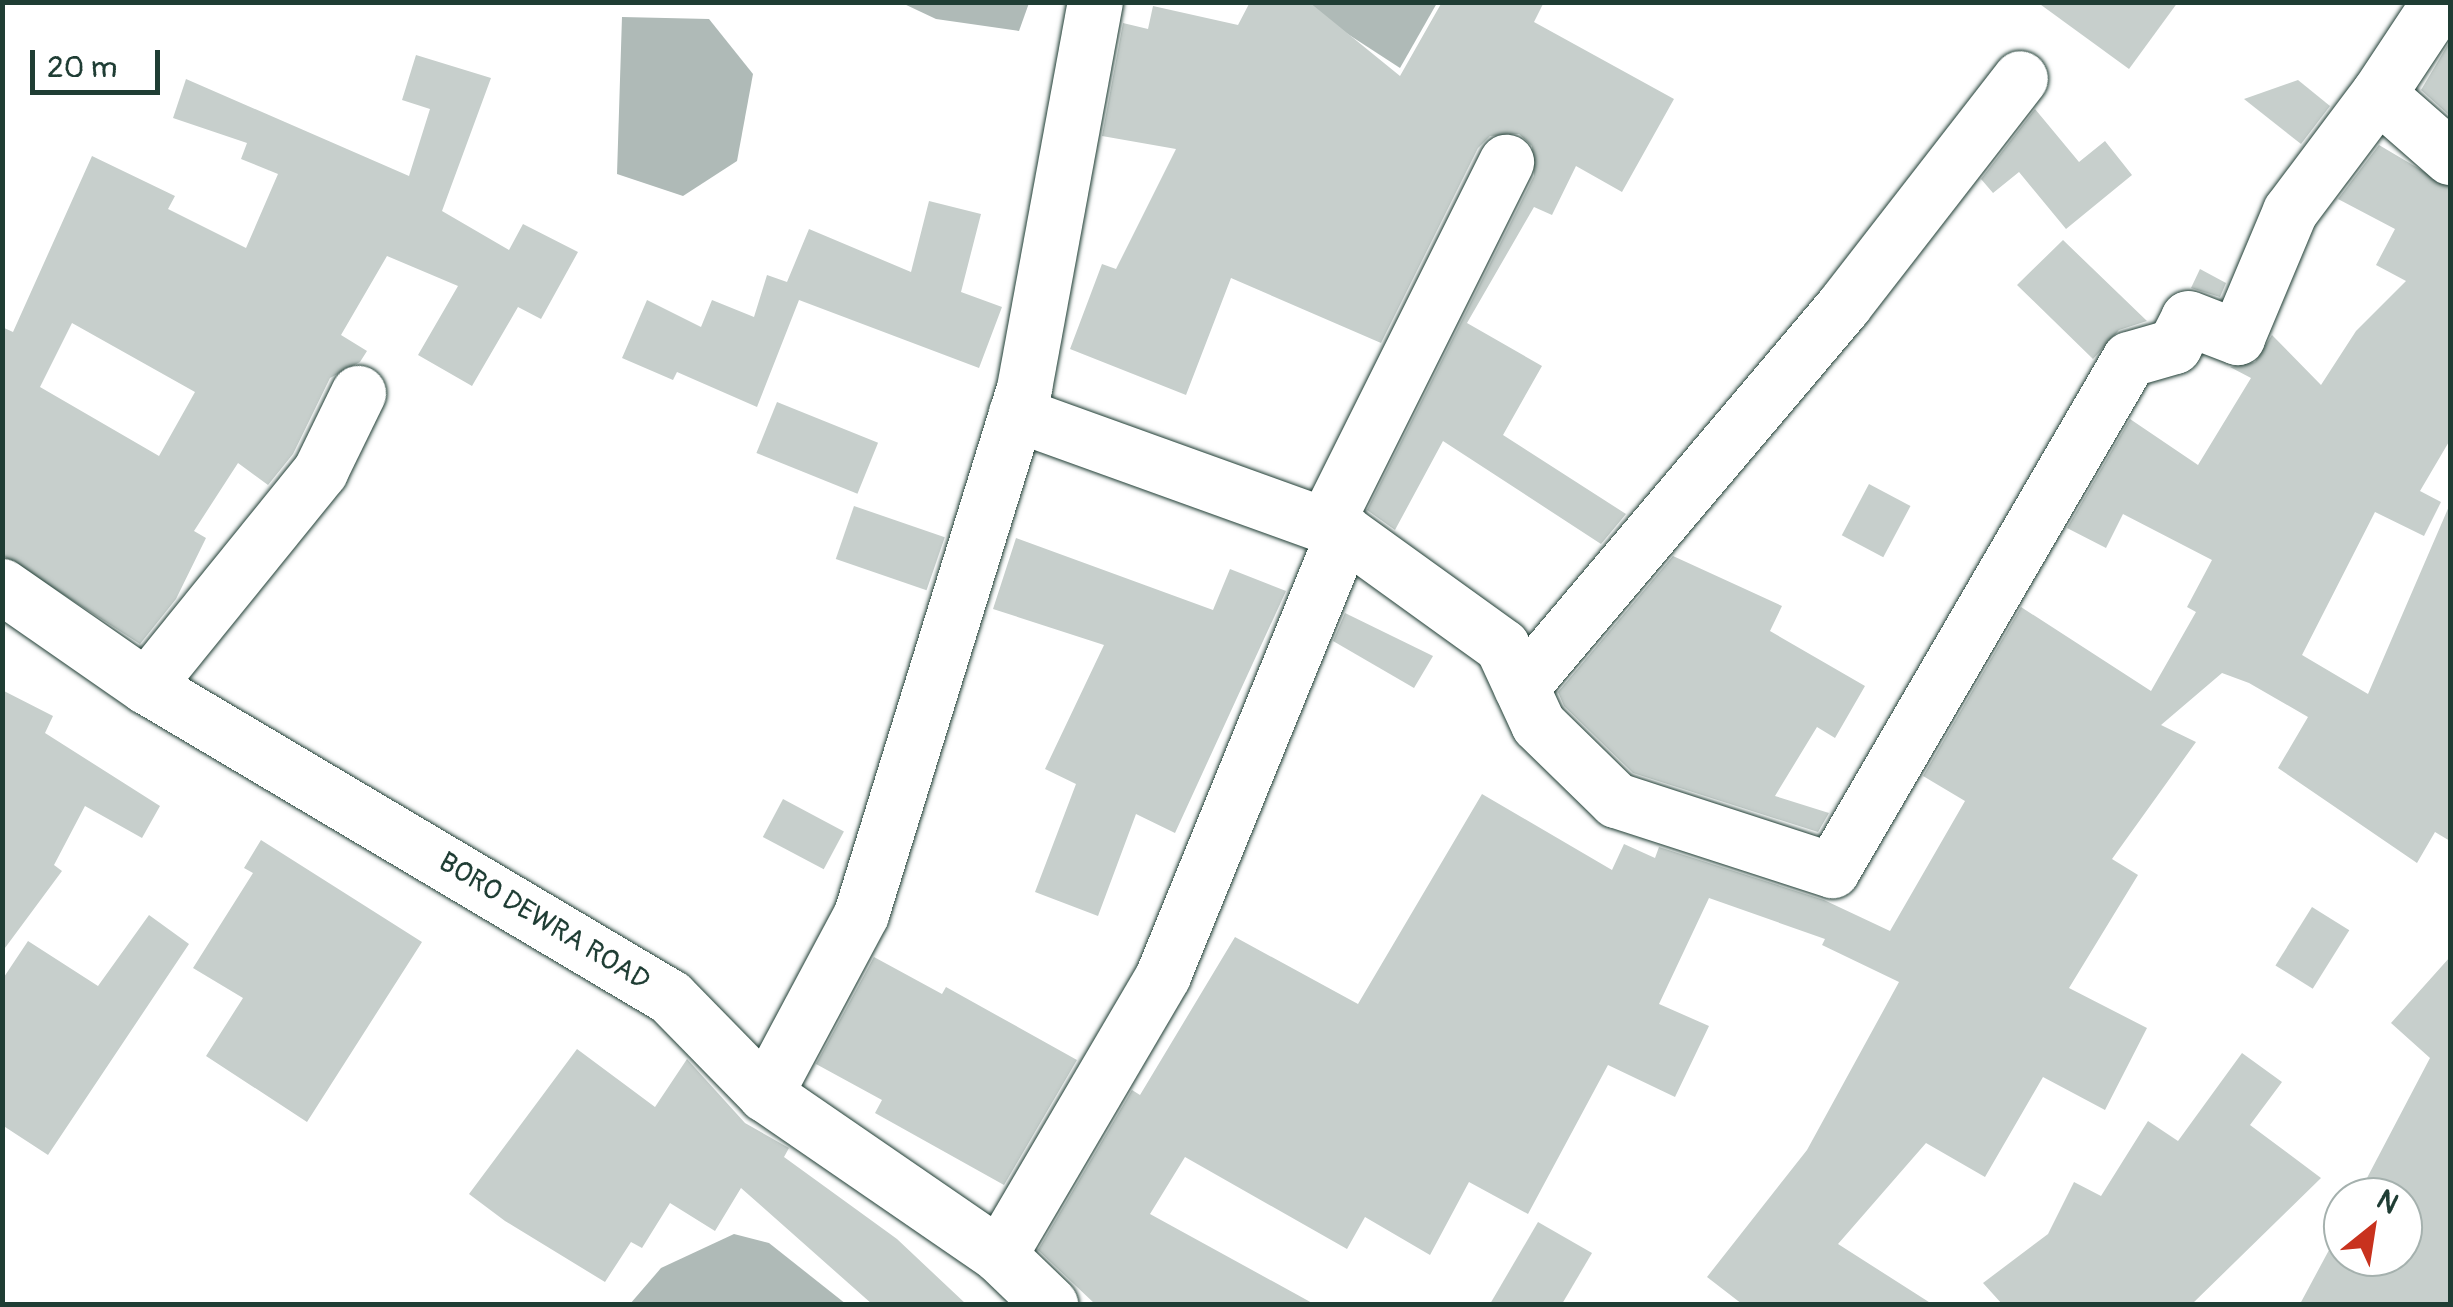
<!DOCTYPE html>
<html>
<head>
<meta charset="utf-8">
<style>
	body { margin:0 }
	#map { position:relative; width:2453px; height:1307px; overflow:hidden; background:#fff; font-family:Pangolin,sans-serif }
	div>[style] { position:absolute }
	.water>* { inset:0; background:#afbab7 }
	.building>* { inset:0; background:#c7cfcc; transform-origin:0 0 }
	.roads { filter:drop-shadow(0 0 2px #1f3d34) drop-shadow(0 0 2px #1f3d34) }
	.minor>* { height:55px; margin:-27.5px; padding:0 27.5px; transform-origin:27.5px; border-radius:27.5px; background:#fff }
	span { translate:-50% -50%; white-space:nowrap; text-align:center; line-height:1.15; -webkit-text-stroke:10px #fff; paint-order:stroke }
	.street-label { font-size:28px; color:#1f3d34 }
	.frame { position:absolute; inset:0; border:5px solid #1f3d34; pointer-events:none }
	.north { position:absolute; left:2323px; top:1177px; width:100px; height:100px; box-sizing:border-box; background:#fff; border:2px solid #a5b1ae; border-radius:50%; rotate:30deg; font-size:28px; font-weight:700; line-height:40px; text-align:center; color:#1f3d34 }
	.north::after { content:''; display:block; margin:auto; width:35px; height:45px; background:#c8321e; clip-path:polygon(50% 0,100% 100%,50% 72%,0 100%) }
	.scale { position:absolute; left:30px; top:50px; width:130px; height:45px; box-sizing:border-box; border:5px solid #1f3d34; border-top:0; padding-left:12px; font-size:30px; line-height:35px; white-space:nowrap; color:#1f3d34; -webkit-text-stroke:8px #fff; paint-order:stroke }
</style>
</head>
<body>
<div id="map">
	<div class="water">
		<i style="clip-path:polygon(902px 3px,1029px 3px,1019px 31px,936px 19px)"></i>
		<i style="clip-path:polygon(1300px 3px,1437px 3px,1400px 68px)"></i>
		<i style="clip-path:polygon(622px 17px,709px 19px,753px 74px,737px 161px,683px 196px,617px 174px)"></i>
		<i style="clip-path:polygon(734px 1234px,769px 1243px,846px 1304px,630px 1304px,661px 1268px)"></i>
	</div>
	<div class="building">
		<i style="clip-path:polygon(1250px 2px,1309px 2px,1400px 76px,1442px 2px,1544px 2px,1534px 22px,1674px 99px,1622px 192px,1576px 166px,1552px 215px,1534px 207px,1467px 323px,1542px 366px,1503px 435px,1626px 514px,1601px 544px,1443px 441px,1395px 530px,1367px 510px,1534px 176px,1532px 146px,1519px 134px,1490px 136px,1478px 148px,1381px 343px,1231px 278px,1186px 395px,1070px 349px,1102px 264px,1116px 269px,1176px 149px,1102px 136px,1123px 23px,1148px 29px,1153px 6px,1238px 25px)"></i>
		<i style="clip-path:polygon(2037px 2px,2178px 2px,2129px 69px)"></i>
		<i style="clip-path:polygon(2450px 41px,2450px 116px,2421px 90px)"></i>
		<i style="clip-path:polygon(evenodd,416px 55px,491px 78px,442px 211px,509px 250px,523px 224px,578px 252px,541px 319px,518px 307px,472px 386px,418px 355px,458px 286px,387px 256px,341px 335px,367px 351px,360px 362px,330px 378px,293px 454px,268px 485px,238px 463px,194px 531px,206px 538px,176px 599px,140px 644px,2px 555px,2px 327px,13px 332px,92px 156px,175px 196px,168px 209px,246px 248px,278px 174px,241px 159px,247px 143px,173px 118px,186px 79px,409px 176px,430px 109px,402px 100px,416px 55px,72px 323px,195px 392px,159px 456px,40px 387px,72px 323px)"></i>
		<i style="clip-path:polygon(2298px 80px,2330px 106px,2301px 144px,2244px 99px)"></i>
		<i style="clip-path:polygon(2035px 109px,2079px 162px,2105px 141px,2132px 175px,2066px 229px,2019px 172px,1993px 193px,1981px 179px)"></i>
		<i style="clip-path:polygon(2379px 145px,2450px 187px,2450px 440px,2420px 491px,2441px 502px,2424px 536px,2375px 512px,2302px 655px,2368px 694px,2450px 504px,2450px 841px,2435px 832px,2417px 863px,2278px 768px,2308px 717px,2249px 683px,2222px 673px,2161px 725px,2196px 742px,2112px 859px,2138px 875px,2069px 988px,2147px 1028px,2105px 1110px,2043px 1077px,1985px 1177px,1926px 1143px,1838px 1244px,1932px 1304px,1742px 1304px,1707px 1277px,1807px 1150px,1899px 982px,1822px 945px,1825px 939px,1709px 898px,1659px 1004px,1709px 1026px,1675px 1097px,1608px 1065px,1528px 1214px,1469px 1182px,1430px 1255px,1365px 1217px,1347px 1249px,1185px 1157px,1150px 1214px,1314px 1304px,1095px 1304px,1038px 1250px,1132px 1090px,1140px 1095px,1235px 937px,1358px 1004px,1482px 794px,1612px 870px,1624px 844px,1655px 858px,1659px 847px,1824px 900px,1890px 931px,1965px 801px,1923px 776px,2021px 607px,2151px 691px,2196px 612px,2187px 607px,2212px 560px,2123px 514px,2106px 548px,2067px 528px,2130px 419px,2198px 465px,2251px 378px,2230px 367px,2255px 362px,2272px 335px,2321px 385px,2356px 331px,2406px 281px,2376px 265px,2395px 229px,2338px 199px)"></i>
		<i style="clip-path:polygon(929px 201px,981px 214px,961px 292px,1002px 307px,979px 368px,799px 300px,757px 407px,677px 372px,673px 380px,622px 358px,647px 300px,701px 327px,712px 300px,754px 317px,767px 275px,787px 282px,809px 229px,911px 272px)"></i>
		<i style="clip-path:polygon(2063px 240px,2147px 321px,2119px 330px,2093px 359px,2017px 285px)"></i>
		<i style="clip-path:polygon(2200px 269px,2226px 283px,2220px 297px,2191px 288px)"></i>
		<i style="left:777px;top:402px;width:109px;height:55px;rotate:22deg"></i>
		<i style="left:1869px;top:484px;width:47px;height:58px;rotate:28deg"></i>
		<i style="left:854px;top:506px;width:96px;height:56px;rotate:19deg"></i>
		<i style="clip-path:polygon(1016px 538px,1213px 610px,1230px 569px,1286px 591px,1175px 833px,1136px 814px,1098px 916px,1035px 892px,1076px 784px,1045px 769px,1104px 645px,993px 609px)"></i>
		<i style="clip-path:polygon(1673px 556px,1782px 606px,1770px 631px,1865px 686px,1835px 738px,1817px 727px,1775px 796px,1829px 813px,1818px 832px,1633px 773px,1564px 706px,1558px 692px)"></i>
		<i style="clip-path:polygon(1345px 613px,1433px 656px,1414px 688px,1333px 641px)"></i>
		<i style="clip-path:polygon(2px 690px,53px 716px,45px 733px,160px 806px,142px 838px,85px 806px,54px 865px,62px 871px,2px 952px)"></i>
		<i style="left:783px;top:799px;width:69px;height:43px;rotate:28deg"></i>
		<i style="clip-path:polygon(261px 840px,422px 942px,307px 1122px,206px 1056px,243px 998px,193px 968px,253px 873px,244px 868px)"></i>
		<i style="left:2312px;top:907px;width:44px;height:69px;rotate:32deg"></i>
		<i style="clip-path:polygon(149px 915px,189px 944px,48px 1155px,2px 1125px,2px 980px,28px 941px,98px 986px)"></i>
		<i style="clip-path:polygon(874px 957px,942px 994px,946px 987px,1077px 1060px,1004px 1185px,875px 1113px,882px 1100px,816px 1064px)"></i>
		<i style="clip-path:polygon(2450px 957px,2450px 1304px,2300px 1304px,2343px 1224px,2343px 1257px,2403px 1257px,2403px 1197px,2357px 1197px,2430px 1058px,2391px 1023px)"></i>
		<i style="clip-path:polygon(577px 1049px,655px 1107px,687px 1059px,745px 1123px,789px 1148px,784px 1157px,897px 1239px,966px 1304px,872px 1304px,741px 1188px,715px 1231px,670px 1203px,642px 1248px,631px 1242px,605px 1282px,505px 1221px,469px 1194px)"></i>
		<i style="clip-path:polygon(2242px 1053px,2282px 1082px,2250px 1125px,2321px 1178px,2192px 1304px,2002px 1304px,1983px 1283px,2048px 1234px,2074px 1182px,2101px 1196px,2148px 1121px,2178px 1141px)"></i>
		<i style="clip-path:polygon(1538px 1222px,1592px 1253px,1562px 1304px,1490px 1304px)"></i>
	</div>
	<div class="roads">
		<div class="minor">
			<i style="left:2439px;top:2px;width:110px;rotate:123.5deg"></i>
			<i style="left:2378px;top:94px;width:96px;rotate:41.2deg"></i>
			<i style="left:1325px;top:525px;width:406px;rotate:-63.5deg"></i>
			<i style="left:1344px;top:532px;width:195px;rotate:35.8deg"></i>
			<i style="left:1502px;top:646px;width:86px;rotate:65.2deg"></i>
			<i style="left:1538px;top:724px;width:109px;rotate:44.3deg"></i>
			<i style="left:1616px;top:800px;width:227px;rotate:18deg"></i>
			<i style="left:1832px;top:870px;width:591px;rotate:-59.83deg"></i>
			<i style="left:2129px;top:359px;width:47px;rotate:-16.1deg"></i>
			<i style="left:2174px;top:346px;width:31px;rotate:-63deg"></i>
			<i style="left:2188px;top:318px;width:53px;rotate:21.2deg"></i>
			<i style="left:2237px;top:337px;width:137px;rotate:-67.2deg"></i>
			<i style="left:2290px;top:211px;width:146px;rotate:-53.1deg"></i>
			<i style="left:2px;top:586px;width:175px;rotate:34.8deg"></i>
			<i style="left:146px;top:686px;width:609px;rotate:30.69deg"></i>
			<i style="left:670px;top:997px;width:136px;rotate:45.6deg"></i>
			<i style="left:765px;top:1094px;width:284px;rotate:34.5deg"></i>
			<i style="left:999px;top:1255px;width:71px;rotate:43.9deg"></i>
			<i style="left:146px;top:686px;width:277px;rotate:-51deg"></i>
			<i style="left:320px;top:471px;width:87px;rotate:-64deg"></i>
			<i style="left:1521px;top:687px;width:500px;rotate:-49.78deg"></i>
			<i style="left:1844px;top:305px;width:287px;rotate:-52.2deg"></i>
			<i style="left:765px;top:1094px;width:204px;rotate:-61.9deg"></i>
			<i style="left:861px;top:914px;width:551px;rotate:-72.78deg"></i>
			<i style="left:1024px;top:388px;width:392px;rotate:-79.6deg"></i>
			<i style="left:999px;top:1255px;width:324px;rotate:-59.6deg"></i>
			<i style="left:1163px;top:975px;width:479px;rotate:-67.8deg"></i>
			<i style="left:1344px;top:532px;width:349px;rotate:-160.2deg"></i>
		</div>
	</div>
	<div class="street-label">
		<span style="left:544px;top:922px;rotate:31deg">BORO DEWRA ROAD</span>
	</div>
	<div class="frame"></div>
	<div class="north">N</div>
	<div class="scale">20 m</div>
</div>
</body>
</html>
